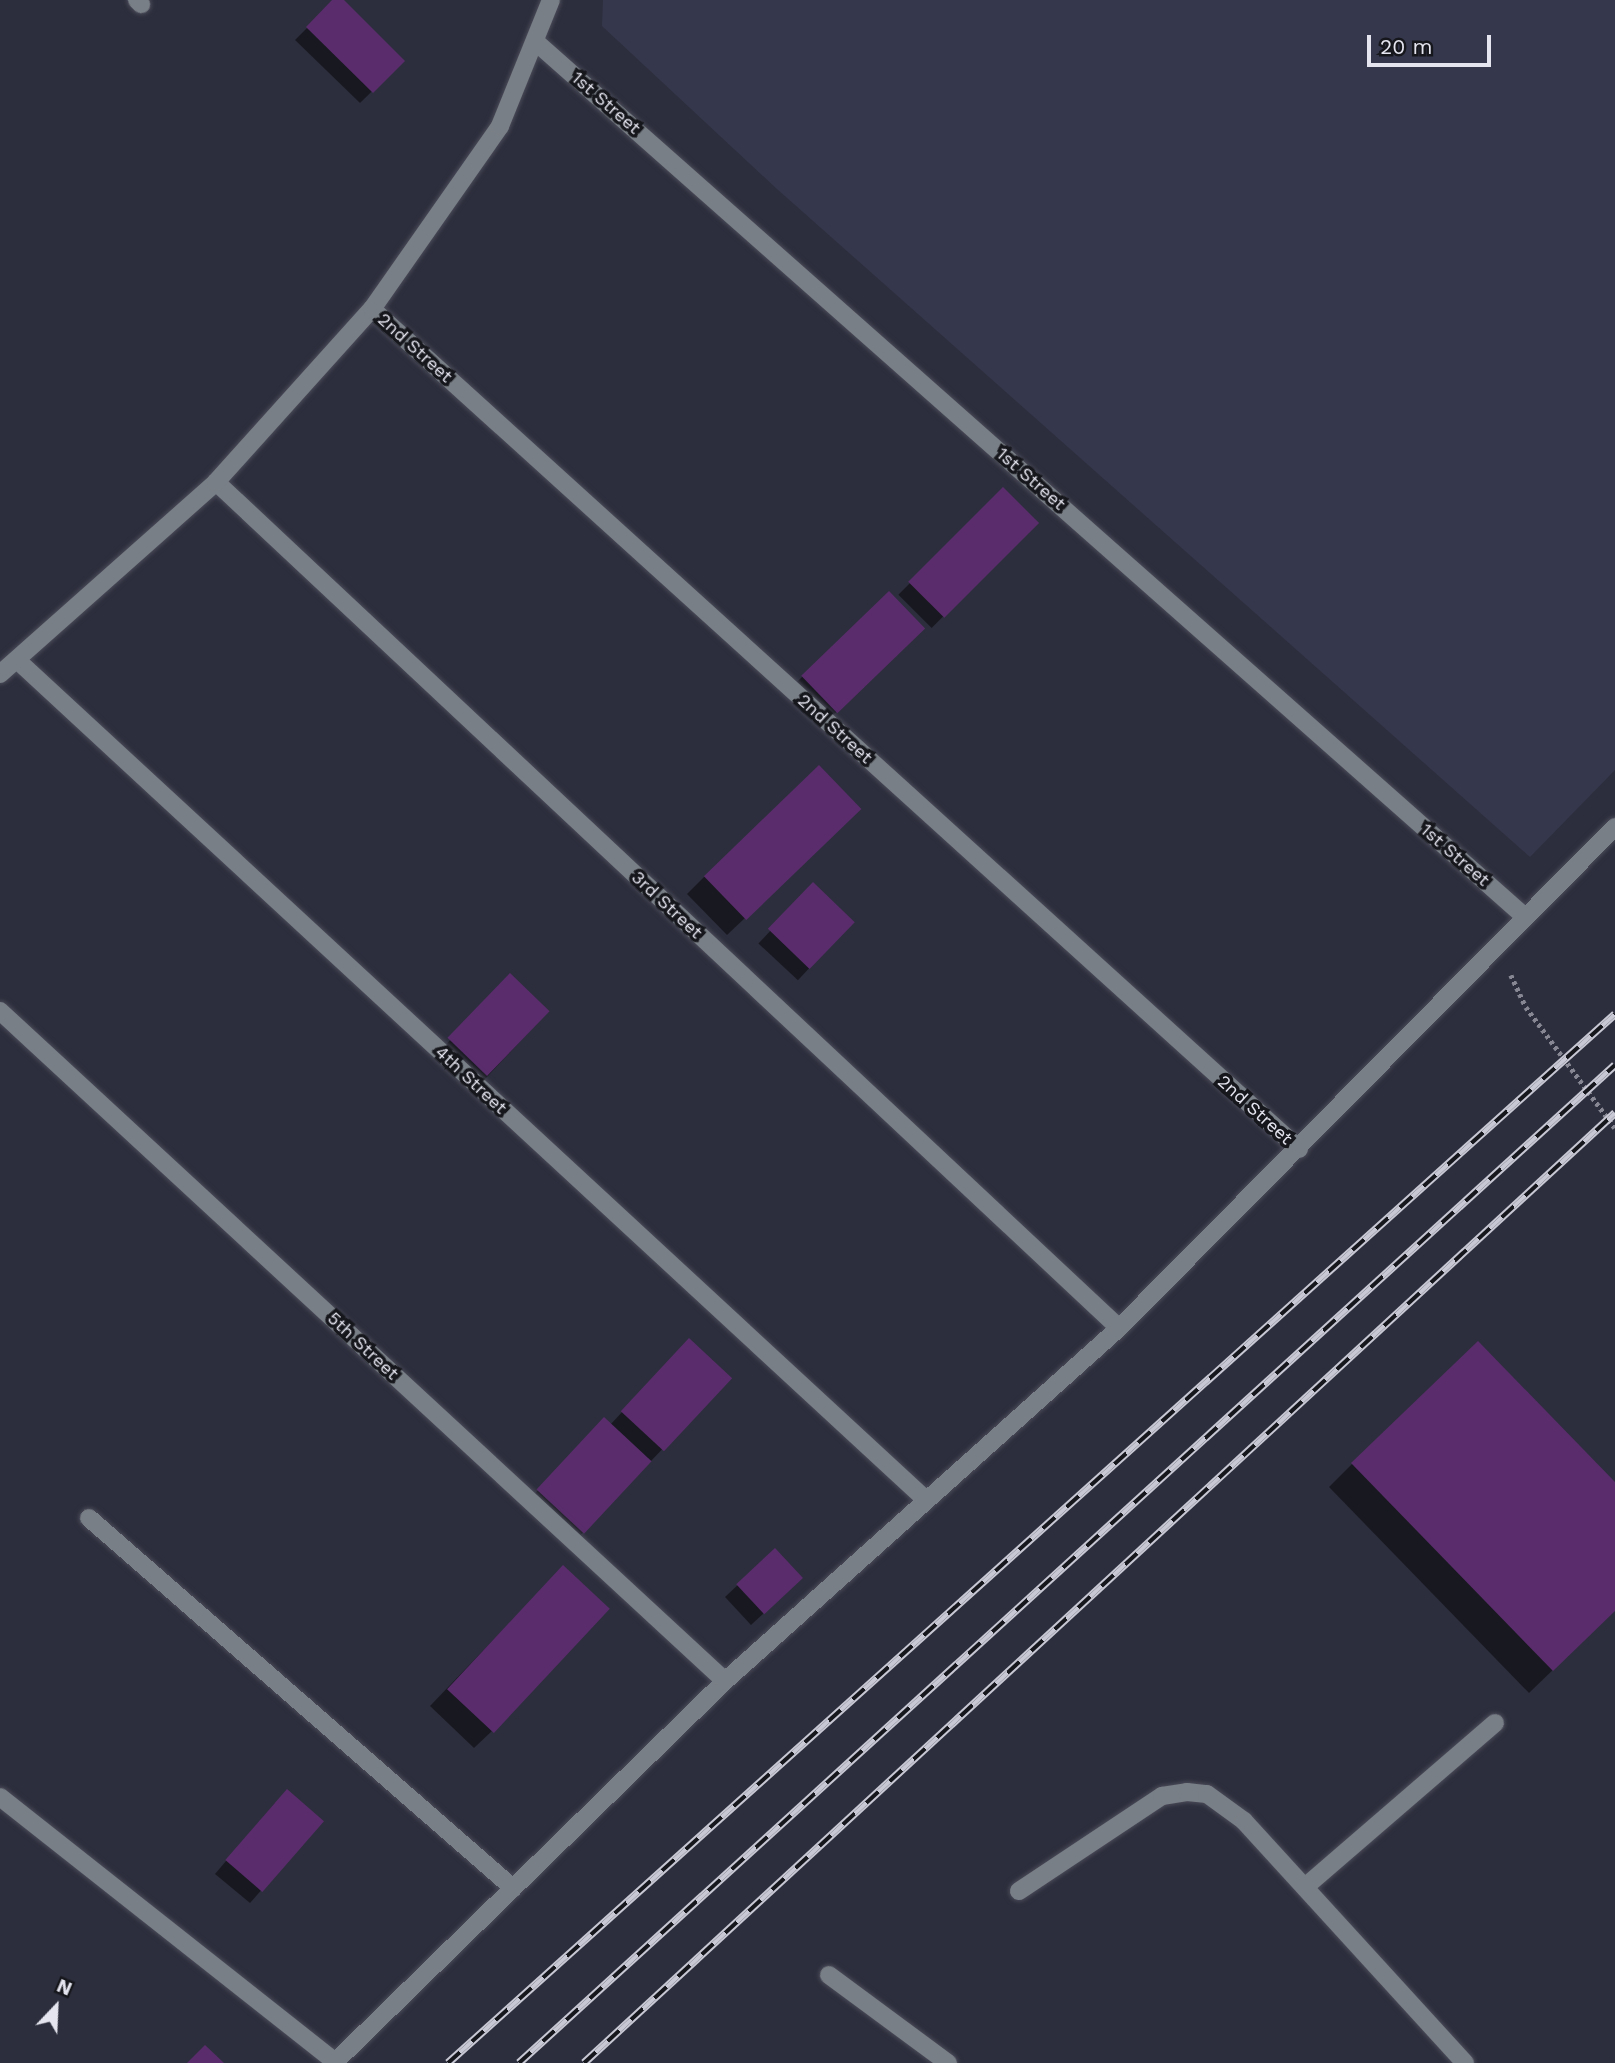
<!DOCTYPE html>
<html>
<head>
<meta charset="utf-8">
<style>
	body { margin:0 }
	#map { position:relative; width:1615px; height:2063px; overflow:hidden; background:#2d2e3d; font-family:"Work Sans",sans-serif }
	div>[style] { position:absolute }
	.built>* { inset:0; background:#35374c }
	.shadow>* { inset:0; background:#0007; transform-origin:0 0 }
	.building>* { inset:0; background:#5a2c6c; transform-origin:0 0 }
	.path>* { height:4.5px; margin-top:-2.25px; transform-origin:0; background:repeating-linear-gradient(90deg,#868793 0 3.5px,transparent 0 7px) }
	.roads { filter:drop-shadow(0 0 2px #4a4b59) drop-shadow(0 0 2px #4a4b59) }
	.minor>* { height:18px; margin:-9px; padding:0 9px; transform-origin:9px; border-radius:9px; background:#797f86 }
	.rail>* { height:8px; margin-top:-4px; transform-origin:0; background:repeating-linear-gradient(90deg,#16171d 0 16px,#c7c8d3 0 32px); box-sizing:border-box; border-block:2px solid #c7c8d3 }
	span { translate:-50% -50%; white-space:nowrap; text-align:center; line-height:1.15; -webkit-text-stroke:7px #16171d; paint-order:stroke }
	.street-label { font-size:18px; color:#e4e5ef }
	.north { position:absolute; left:21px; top:1972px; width:70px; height:70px; -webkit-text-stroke:5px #16171d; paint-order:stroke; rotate:23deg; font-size:19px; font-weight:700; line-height:28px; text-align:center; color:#e4e5ef }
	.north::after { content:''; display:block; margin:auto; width:24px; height:32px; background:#e4e5ef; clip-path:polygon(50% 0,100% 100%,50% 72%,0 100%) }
	.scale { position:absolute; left:1367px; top:35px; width:124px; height:32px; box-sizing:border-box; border:4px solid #e4e5ef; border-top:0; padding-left:9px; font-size:21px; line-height:24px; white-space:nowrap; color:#e4e5ef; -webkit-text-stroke:5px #16171d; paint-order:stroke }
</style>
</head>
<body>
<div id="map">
	<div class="built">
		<i style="clip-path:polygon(603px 0,1615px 0,1615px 770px,1530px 857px,777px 189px,602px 26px)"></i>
	</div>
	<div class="shadow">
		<i style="clip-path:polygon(335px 0,341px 0,403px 61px,360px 103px,295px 40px)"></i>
		<i style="left:1003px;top:490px;width:47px;height:148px;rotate:45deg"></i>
		<i style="left:889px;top:593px;width:49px;height:136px;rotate:46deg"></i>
		<i style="clip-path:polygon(841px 827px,727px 935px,687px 894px,705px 876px)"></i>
		<i style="left:813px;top:885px;width:54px;height:80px;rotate:43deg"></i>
		<i style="left:510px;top:976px;width:52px;height:104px;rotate:43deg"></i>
		<i style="clip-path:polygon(678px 1352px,730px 1378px,572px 1544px,527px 1502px,593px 1431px,610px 1425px)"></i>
		<i style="clip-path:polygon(1352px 1464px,1615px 1485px,1615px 1610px,1529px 1693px,1329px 1487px)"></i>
		<i style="clip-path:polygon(775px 1550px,789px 1590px,751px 1625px,725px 1597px)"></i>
		<i style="clip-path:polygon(546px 1585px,492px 1731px,474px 1748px,430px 1706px)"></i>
		<i style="clip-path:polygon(275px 1803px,322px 1821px,250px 1903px,215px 1874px)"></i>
	</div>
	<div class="building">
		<i style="clip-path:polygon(332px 0,344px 0,405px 61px,373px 93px,306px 27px)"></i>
		<i style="left:1003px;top:487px;width:51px;height:134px;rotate:45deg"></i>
		<i style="left:889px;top:591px;width:52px;height:122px;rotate:46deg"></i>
		<i style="left:819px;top:765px;width:61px;height:160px;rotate:46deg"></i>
		<i style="left:813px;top:882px;width:58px;height:65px;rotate:44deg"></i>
		<i style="left:510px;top:973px;width:55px;height:90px;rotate:44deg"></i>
		<i style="left:689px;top:1338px;width:59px;height:100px;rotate:43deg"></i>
		<i style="clip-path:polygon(1478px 1341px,1615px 1482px,1615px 1611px,1553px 1671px,1351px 1463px)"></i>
		<i style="left:604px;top:1417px;width:65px;height:99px;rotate:43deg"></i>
		<i style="left:775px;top:1548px;width:41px;height:53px;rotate:47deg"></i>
		<i style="left:563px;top:1565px;width:64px;height:170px;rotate:43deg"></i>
		<i style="left:287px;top:1789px;width:49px;height:94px;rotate:41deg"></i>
		<i style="clip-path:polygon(205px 2045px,224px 2063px,187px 2063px)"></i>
	</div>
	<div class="path">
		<i style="left:1511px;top:975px;width:35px;rotate:65deg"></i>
		<i style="left:1526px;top:1007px;width:150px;rotate:53.7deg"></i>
	</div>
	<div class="roads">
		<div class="minor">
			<i style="left:137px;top:0;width:6px;rotate:45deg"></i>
			<i style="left:537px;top:43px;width:1318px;rotate:41.49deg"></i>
			<i style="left:372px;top:309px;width:1251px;rotate:42.18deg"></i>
			<i style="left:216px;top:482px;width:1237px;rotate:43.13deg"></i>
			<i style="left:17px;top:660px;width:1238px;rotate:42.74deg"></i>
			<i style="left:0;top:674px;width:289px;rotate:-41.6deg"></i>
			<i style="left:216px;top:482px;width:233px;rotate:-48deg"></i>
			<i style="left:372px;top:309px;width:223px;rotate:-55deg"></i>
			<i style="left:500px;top:126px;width:136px;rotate:-68deg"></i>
			<i style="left:0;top:1011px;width:987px;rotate:42.74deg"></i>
			<i style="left:89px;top:1518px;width:563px;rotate:41.11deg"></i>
			<i style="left:0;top:1797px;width:427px;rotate:38.3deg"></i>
			<i style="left:1305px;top:1887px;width:251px;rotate:-40.8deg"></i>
			<i style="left:1019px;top:1891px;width:172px;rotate:-33.6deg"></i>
			<i style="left:1162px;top:1796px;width:25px;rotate:-9deg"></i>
			<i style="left:1187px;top:1792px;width:20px;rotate:6deg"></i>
			<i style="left:1207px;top:1794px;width:46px;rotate:36.1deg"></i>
			<i style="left:1244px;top:1821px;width:328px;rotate:47.6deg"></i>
			<i style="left:829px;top:1975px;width:148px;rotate:36.5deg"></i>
			<i style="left:334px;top:2063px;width:547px;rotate:-44.33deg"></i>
			<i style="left:725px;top:1681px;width:529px;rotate:-41.86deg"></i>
			<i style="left:1119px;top:1328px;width:705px;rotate:-45.29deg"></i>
		</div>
	</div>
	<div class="rail">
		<i style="left:448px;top:2063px;width:1569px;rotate:-41.95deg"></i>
		<i style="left:519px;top:2063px;width:1482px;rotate:-42.32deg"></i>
		<i style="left:584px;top:2063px;width:1402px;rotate:-42.66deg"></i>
	</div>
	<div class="street-label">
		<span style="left:606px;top:103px;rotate:41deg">1st Street</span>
		<span style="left:415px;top:348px;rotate:42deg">2nd Street</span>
		<span style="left:1031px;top:479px;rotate:41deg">1st Street</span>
		<span style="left:835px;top:729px;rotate:42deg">2nd Street</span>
		<span style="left:1455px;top:855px;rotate:41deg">1st Street</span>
		<span style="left:667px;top:905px;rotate:43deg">3rd Street</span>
		<span style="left:471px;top:1080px;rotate:43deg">4th Street</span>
		<span style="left:1255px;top:1110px;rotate:42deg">2nd Street</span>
		<span style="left:363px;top:1346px;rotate:43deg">5th Street</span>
	</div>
	<div class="north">N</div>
	<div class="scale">20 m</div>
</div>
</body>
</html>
